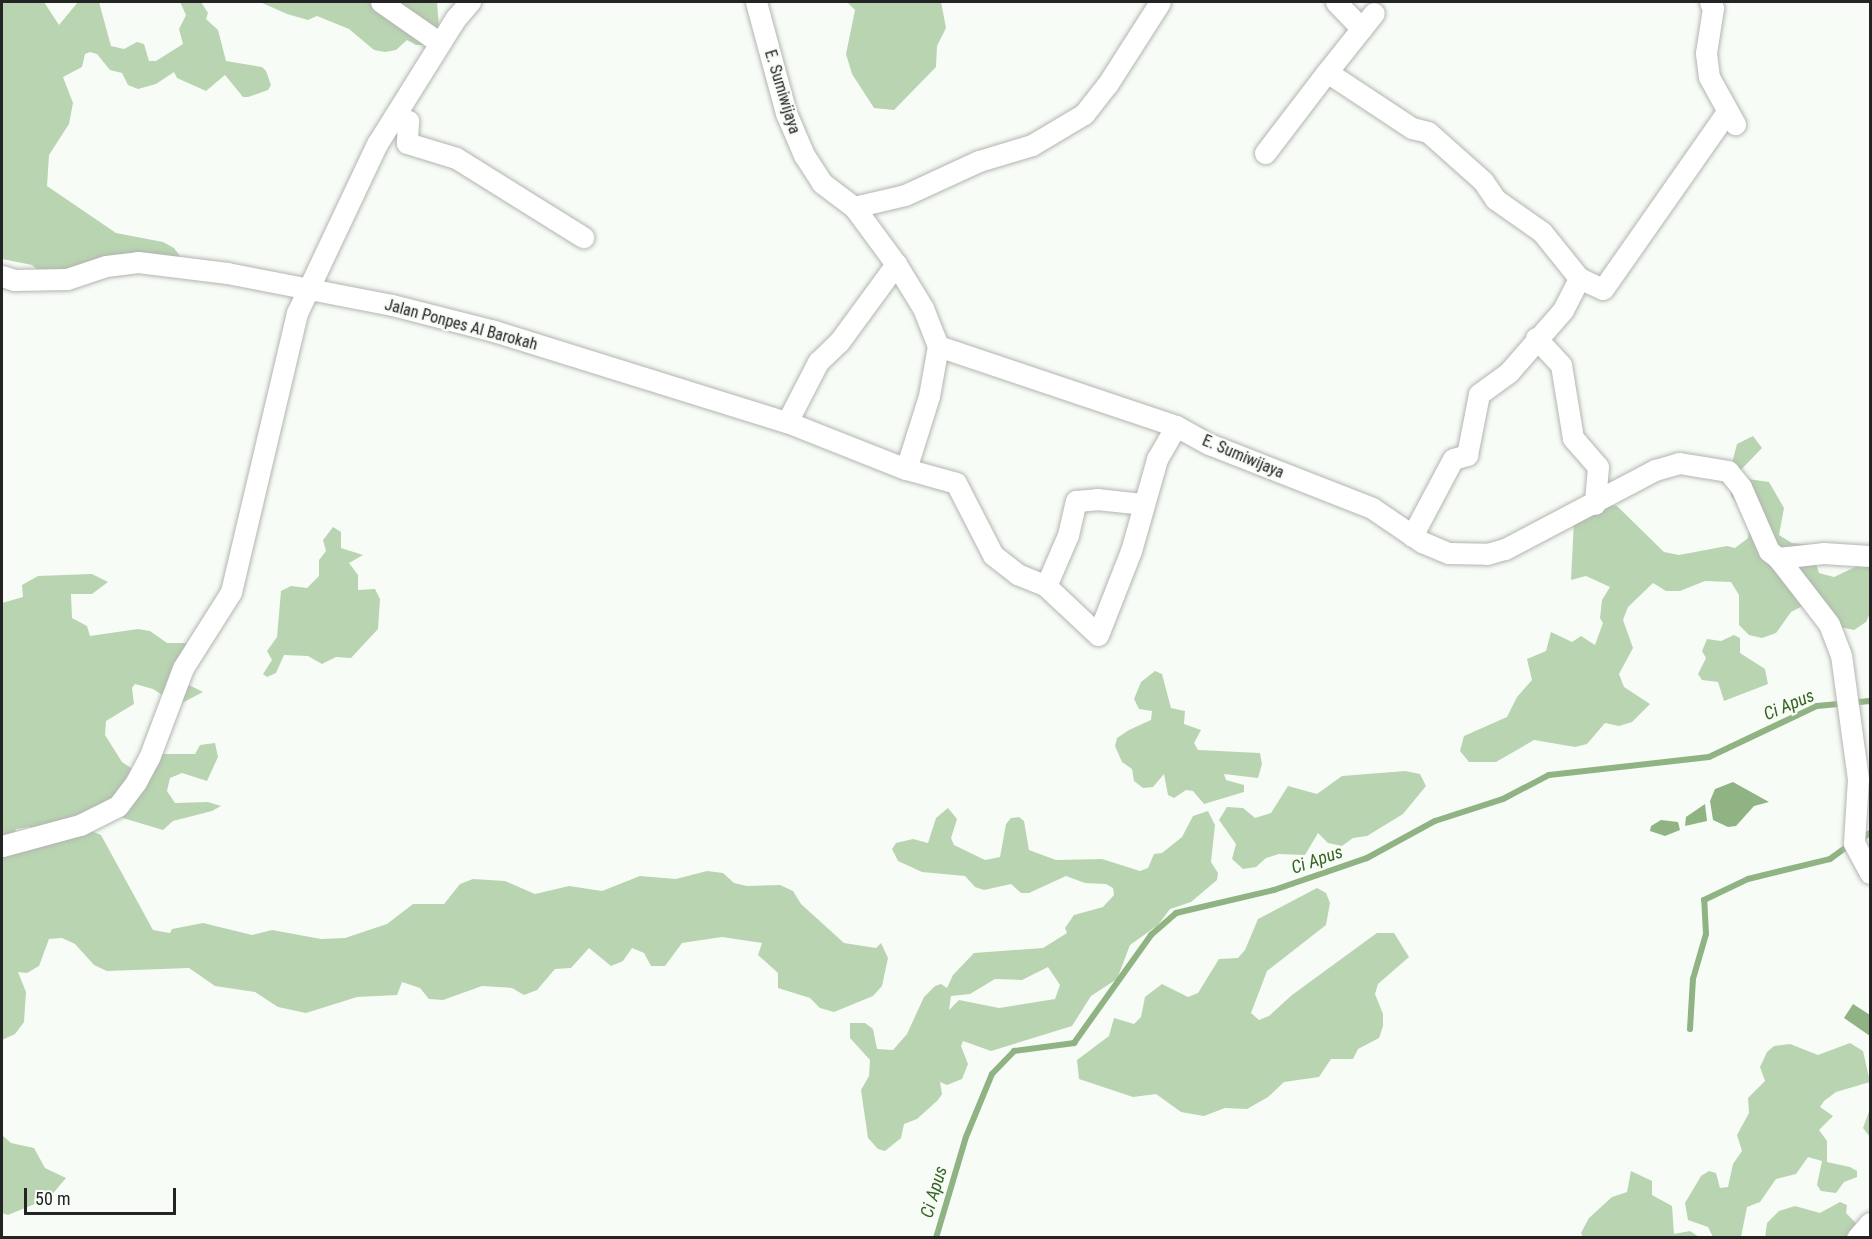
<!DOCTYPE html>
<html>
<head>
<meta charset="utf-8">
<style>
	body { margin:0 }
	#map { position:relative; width:1872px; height:1239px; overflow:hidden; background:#f8fcf7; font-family:"Roboto Condensed",sans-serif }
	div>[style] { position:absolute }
	.green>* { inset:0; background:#b9d4b1 }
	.water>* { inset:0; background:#8fb383 }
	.stream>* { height:6px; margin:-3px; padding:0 3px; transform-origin:3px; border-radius:3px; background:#8fb383 }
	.roads { filter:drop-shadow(0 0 2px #b2b5b0) drop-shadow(0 0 2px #b2b5b0) }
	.minor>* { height:21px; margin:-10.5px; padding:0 10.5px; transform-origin:10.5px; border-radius:10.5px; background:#fff }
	span { translate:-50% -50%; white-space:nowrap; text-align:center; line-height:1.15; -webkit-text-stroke:4.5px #f8fcf7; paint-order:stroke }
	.street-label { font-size:16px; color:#232423 }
	.water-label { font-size:18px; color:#356423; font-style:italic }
	.frame { position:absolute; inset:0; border:3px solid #232423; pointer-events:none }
	.scale { position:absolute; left:24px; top:1188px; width:152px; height:27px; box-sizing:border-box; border:3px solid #232423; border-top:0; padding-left:8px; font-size:18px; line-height:21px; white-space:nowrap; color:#232423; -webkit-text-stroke:4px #f8fcf7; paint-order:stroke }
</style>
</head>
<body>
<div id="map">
	<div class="green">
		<i style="clip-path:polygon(2px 2px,44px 2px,59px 25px,78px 2px,99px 2px,111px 46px,124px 49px,137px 42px,144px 44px,149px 61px,156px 61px,183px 44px,179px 29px,186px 15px,180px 2px,201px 2px,208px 13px,206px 19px,218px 30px,226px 61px,262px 67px,266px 71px,271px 85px,268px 90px,248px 97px,243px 97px,225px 75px,206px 91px,177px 78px,174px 72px,156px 84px,138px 89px,128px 85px,122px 73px,110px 70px,97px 54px,90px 52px,85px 54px,82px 67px,63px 77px,73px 103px,69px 124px,49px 155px,47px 186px,116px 233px,163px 242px,174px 248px,180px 256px,178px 266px,48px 278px,32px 265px,2px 259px)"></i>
		<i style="clip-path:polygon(260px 2px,437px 2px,439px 28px,429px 45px,416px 45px,407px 40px,396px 50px,385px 52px,374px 50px,349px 29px,317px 16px,308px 20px,287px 14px)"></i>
		<i style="clip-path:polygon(847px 2px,941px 2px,946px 28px,937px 46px,936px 67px,894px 110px,874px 108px,852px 74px,846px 54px,855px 10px)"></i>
		<i style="clip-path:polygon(1753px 436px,1762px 448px,1734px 477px,1769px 482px,1784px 508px,1779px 535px,1792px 543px,1810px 545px,1819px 573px,1834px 577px,1870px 560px,1870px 613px,1866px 622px,1854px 630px,1840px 627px,1808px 603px,1791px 612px,1776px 633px,1762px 638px,1749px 635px,1739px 625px,1739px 595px,1731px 582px,1705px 581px,1680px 591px,1666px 591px,1653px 583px,1628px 607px,1623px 620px,1633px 648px,1619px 674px,1624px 687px,1650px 704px,1632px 722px,1619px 726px,1605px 723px,1587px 744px,1575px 747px,1534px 740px,1496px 762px,1469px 762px,1460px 751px,1464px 736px,1507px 717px,1517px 697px,1532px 680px,1527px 659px,1546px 651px,1551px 632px,1572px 642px,1581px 636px,1595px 645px,1603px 623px,1600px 618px,1602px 600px,1610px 587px,1586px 576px,1571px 580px,1574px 520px,1602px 504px,1617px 506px,1664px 552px,1679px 555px,1727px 546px,1735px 548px,1748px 538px,1751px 521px,1731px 496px,1729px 474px,1737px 444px)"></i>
		<i style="clip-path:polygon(333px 527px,341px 532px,341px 548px,363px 555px,349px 563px,358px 575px,358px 590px,375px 589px,380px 599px,378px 629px,351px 658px,336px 657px,322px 664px,308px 656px,284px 655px,276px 673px,267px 677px,263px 674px,272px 660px,267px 651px,277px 637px,281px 591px,291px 586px,307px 588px,319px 576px,319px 560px,326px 551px,323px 540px)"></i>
		<i style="clip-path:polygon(evenodd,92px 574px,108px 582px,92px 594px,71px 594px,72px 618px,87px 626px,90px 636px,138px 629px,150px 631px,167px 643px,191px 643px,183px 682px,203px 692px,178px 705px,153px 689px,135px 684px,132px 688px,134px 704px,106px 721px,105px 735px,122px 762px,134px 770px,149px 758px,162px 754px,195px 754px,200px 745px,215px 743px,218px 757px,207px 781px,182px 773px,170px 778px,167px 791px,175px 803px,208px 802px,221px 806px,212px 811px,173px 821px,163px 830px,123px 818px,118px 806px,86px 829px,101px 835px,153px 930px,170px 933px,172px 929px,203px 923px,252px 935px,272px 930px,321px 939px,345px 938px,387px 924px,413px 904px,444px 904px,460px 884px,473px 879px,505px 881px,535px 894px,569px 886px,602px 891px,640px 876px,676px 879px,707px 871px,723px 873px,734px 883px,747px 886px,780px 885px,793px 891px,801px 904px,844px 943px,876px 948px,881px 943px,888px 958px,882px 986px,873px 996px,834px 1012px,820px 1008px,810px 998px,778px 988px,778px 973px,758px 955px,762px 943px,722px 937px,682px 943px,665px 966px,651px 966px,644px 953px,632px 948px,623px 961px,611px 966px,589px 948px,571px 968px,555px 969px,537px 990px,524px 995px,512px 988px,482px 986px,443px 1000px,429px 999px,420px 988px,402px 982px,397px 995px,357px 997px,306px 1013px,278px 1007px,255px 992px,215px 986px,189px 968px,107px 971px,94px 965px,75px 944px,62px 938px,49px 939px,39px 966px,27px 973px,18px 972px,26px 992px,24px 1022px,15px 1034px,2px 1040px,2px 603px,23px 597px,22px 585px,38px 576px,92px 574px,29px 827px,38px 831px,11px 842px,16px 829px,29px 827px)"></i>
		<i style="clip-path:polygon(1734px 635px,1740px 638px,1740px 653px,1765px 669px,1768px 684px,1724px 701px,1718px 682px,1702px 680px,1698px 674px,1706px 658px,1702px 651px,1707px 639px,1721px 641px)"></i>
		<i style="clip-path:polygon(1155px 671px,1162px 674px,1171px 708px,1185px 711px,1184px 724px,1201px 730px,1194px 743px,1198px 750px,1260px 753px,1262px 764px,1258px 778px,1224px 774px,1226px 780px,1244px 785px,1244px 792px,1204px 804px,1193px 791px,1186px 790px,1174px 798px,1168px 795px,1164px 774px,1153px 787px,1143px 788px,1134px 781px,1132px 769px,1122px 762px,1115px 746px,1117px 738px,1129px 730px,1151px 720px,1152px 711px,1139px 709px,1134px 699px,1141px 682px)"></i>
		<i style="clip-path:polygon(1405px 771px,1420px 774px,1426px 786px,1403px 814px,1367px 836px,1353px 838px,1342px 846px,1328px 843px,1318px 833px,1305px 855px,1279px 854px,1266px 858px,1256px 867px,1243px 869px,1232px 859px,1236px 844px,1219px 820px,1227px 807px,1243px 808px,1255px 818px,1271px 813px,1288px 786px,1317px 794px,1342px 776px)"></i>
		<i style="clip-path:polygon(evenodd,948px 808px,957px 819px,951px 838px,954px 845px,985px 860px,1000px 857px,1006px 824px,1011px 818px,1019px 817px,1024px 821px,1029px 850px,1056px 860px,1102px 859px,1140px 871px,1148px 868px,1154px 854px,1162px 853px,1182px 837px,1193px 816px,1208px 811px,1215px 825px,1211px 862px,1218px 873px,1217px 880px,1191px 902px,1170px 909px,1158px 925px,1130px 945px,1117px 979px,1091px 996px,1072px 1026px,991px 1051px,963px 1041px,961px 1046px,968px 1064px,962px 1079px,947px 1085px,940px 1082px,942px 1094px,938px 1100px,917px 1119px,904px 1124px,901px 1138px,885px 1151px,878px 1149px,868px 1138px,861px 1090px,869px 1076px,870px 1060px,850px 1038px,850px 1023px,865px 1023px,873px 1029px,877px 1049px,893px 1050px,907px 1034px,924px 997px,935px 986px,941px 984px,947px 988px,953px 975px,974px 953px,1043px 948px,1067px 933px,1065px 928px,1074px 915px,1103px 907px,1114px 895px,1113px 888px,1106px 884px,1085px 883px,1066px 876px,1029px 893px,1021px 893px,1011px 884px,984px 890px,975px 887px,965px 876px,922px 872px,898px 861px,892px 849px,896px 843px,913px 839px,928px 843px,936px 818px,948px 808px,1048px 967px,1060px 985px,1055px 999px,999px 1008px,959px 1000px,949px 1010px,951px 996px,970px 994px,995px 979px,1022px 980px,1048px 967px)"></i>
		<i style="clip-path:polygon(1317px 888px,1326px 893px,1330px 903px,1326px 925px,1267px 971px,1251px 1013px,1259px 1020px,1269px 1016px,1292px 995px,1370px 938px,1377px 933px,1394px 933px,1409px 957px,1378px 984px,1375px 994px,1383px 1014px,1383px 1026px,1379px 1038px,1358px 1049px,1353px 1059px,1331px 1059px,1319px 1077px,1284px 1082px,1268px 1097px,1247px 1109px,1225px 1108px,1204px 1116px,1181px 1112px,1156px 1094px,1133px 1097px,1079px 1079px,1077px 1060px,1109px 1036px,1114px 1018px,1134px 1024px,1141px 1017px,1145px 997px,1162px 984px,1188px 997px,1198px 993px,1219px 959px,1238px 958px,1245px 950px,1258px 919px)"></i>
		<i style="clip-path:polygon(1850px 1043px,1863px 1051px,1870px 1082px,1836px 1092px,1824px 1101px,1820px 1107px,1833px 1116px,1819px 1130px,1827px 1141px,1827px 1162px,1850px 1167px,1857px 1171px,1857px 1177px,1844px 1182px,1836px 1193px,1821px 1191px,1817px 1185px,1822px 1161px,1808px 1157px,1796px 1174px,1776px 1179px,1760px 1202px,1747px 1207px,1741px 1237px,1713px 1237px,1708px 1227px,1688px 1220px,1685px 1203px,1701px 1176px,1709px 1171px,1716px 1173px,1720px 1188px,1728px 1187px,1733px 1164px,1742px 1151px,1737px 1135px,1749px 1113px,1748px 1098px,1765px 1081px,1760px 1067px,1767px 1052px,1774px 1046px,1790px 1044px,1818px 1055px)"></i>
		<i style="clip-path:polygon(1870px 1109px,1870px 1137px,1863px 1128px)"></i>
		<i style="clip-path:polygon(2px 1135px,11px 1143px,34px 1148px,45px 1168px,66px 1178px,49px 1198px,8px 1215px,2px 1213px)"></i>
		<i style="clip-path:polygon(1631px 1171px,1652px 1181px,1652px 1195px,1672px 1206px,1674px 1234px,1690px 1231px,1699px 1237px,1583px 1237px,1581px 1233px,1589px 1218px,1612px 1197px,1627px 1192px)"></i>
		<i style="clip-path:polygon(1840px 1202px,1847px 1205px,1846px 1213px,1857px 1224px,1849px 1237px,1765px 1238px,1767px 1223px,1779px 1211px,1795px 1206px,1820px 1213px)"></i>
	</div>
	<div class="water">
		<i style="clip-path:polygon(1733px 782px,1769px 802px,1754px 806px,1736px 826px,1728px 827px,1713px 820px,1710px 801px,1715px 789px)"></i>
		<i style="clip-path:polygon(1705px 804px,1707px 821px,1685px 826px,1686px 817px)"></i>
		<i style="clip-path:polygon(1661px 820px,1678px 822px,1680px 830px,1665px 836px,1650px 831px,1651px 826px)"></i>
		<i style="clip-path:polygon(1853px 1004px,1870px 1015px,1870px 1036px,1844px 1018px)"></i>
	</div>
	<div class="stream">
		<i style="left:1858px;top:841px;width:14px;rotate:-34deg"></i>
		<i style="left:1690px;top:1029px;width:50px;rotate:-86.6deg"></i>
		<i style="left:1693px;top:979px;width:47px;rotate:-73.9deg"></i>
		<i style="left:1706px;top:934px;width:34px;rotate:-93deg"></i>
		<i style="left:1704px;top:900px;width:49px;rotate:-25.5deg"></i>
		<i style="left:1748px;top:879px;width:84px;rotate:-13.7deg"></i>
		<i style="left:1830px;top:859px;width:24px;rotate:-36deg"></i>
		<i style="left:936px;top:1238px;width:105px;rotate:-73.5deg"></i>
		<i style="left:966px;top:1137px;width:68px;rotate:-67.6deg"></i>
		<i style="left:992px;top:1074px;width:32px;rotate:-46deg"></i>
		<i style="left:1014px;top:1051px;width:61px;rotate:-7.6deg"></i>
		<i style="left:1074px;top:1043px;width:133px;rotate:-54.5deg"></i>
		<i style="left:1151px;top:935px;width:33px;rotate:-41deg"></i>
		<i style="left:1176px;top:913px;width:101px;rotate:-13.2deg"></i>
		<i style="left:1274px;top:890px;width:98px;rotate:-19deg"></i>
		<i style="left:1367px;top:858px;width:77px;rotate:-28.6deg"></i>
		<i style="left:1435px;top:821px;width:71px;rotate:-17.9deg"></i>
		<i style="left:1503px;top:799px;width:52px;rotate:-27.6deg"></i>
		<i style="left:1549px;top:775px;width:161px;rotate:-6.4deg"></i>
		<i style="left:1709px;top:757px;width:119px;rotate:-25.3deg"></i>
		<i style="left:1817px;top:706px;width:53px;rotate:-5.4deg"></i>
	</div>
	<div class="roads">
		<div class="minor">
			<i style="left:381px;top:2px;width:72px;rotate:34.8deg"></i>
			<i style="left:756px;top:2px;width:115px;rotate:74.9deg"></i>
			<i style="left:786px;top:113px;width:46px;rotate:66.8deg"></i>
			<i style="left:804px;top:155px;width:33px;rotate:57deg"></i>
			<i style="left:822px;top:183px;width:40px;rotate:37deg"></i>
			<i style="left:854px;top:207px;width:71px;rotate:53.6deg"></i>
			<i style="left:896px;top:264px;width:52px;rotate:58.5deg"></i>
			<i style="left:923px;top:308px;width:41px;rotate:68.5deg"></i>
			<i style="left:938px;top:346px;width:251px;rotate:18.6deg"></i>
			<i style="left:1176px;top:426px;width:38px;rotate:29deg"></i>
			<i style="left:1209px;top:444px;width:175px;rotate:21.4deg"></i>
			<i style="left:1372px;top:508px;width:60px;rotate:34.2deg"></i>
			<i style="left:1422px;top:542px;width:28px;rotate:23deg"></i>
			<i style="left:1448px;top:553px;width:39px;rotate:1deg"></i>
			<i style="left:1487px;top:554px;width:19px;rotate:-16deg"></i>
			<i style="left:1505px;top:549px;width:170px;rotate:-27.8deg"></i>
			<i style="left:1655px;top:470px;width:25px;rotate:-16deg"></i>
			<i style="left:1679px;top:463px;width:50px;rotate:9.3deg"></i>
			<i style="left:1728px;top:471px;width:21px;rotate:51deg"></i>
			<i style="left:1741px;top:487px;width:70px;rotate:66.4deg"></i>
			<i style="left:1769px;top:551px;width:11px;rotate:38deg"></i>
			<i style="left:1778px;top:558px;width:45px;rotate:-6.3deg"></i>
			<i style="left:1823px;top:553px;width:47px;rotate:3.7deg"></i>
			<i style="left:1336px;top:2px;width:37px;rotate:46deg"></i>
			<i style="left:1710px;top:2px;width:7px;rotate:63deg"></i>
			<i style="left:1713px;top:8px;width:46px;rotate:98.8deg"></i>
			<i style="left:1706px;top:53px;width:24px;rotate:83deg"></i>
			<i style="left:1709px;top:77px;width:54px;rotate:61deg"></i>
			<i style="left:1327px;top:72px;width:75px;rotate:-51.5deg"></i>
			<i style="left:394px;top:117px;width:15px;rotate:16deg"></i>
			<i style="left:408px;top:121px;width:22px;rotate:93deg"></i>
			<i style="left:407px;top:143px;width:51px;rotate:17deg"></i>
			<i style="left:456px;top:158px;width:150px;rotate:31.9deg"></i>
			<i style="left:1265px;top:153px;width:102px;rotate:-52.6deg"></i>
			<i style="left:1327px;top:72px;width:102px;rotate:33.4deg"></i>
			<i style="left:1412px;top:128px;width:16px;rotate:14deg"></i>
			<i style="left:1428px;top:132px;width:74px;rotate:41.7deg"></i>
			<i style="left:1483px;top:181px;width:22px;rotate:56deg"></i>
			<i style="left:1495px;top:199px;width:57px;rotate:35.1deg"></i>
			<i style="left:1542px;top:232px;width:59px;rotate:51.2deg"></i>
			<i style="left:1579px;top:278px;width:26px;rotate:25deg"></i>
			<i style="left:1603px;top:289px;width:216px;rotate:-55deg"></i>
			<i style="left:854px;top:207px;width:52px;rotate:-13.2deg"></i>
			<i style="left:905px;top:195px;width:81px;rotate:-24.7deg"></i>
			<i style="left:979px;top:161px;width:55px;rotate:-16.8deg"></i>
			<i style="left:1032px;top:145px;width:61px;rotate:-30.8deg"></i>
			<i style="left:1084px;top:114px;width:37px;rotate:-52deg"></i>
			<i style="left:1107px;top:85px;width:98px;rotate:-57.4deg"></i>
			<i style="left:2px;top:276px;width:13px;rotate:18deg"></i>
			<i style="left:14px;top:280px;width:53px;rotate:-1.1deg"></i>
			<i style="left:67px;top:279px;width:41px;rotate:-18.4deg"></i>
			<i style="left:106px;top:266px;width:32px;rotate:-7deg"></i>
			<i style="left:138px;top:262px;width:90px;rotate:7deg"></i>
			<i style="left:227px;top:273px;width:168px;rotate:11deg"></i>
			<i style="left:392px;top:305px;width:105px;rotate:14.3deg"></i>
			<i style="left:494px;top:331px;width:307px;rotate:17.3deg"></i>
			<i style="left:787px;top:422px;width:128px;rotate:21.6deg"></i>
			<i style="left:906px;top:469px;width:52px;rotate:15.6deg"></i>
			<i style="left:956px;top:483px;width:81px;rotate:62.8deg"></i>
			<i style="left:993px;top:555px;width:31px;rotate:38deg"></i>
			<i style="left:1017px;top:574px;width:31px;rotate:22deg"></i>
			<i style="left:1046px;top:586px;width:71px;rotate:43.3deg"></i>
			<i style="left:1098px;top:635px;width:90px;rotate:-68.6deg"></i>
			<i style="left:1131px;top:551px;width:96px;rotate:-74.2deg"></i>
			<i style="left:1157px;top:459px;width:38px;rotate:-60deg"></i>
			<i style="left:1536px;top:338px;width:37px;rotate:47deg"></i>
			<i style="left:1561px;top:365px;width:74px;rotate:80.7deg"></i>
			<i style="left:1573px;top:438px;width:38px;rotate:49deg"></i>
			<i style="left:1598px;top:467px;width:37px;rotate:95deg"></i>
			<i style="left:787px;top:422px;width:68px;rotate:-62.7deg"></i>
			<i style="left:818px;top:362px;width:29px;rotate:-44deg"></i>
			<i style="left:839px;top:342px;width:97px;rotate:-53.8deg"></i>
			<i style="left:906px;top:469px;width:77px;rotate:-72.5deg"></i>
			<i style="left:929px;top:396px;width:51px;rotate:-79.8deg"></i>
			<i style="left:1412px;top:536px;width:87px;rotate:-62deg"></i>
			<i style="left:1453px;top:459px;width:15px;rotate:-16deg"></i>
			<i style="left:1467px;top:455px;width:62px;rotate:-78.9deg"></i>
			<i style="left:1479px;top:394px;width:37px;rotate:-36deg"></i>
			<i style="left:1509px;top:372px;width:82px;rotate:-48.9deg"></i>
			<i style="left:1563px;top:310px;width:36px;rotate:-63deg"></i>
			<i style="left:1778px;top:558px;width:83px;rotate:52.3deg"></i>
			<i style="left:1829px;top:624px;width:33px;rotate:69deg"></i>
			<i style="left:1841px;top:655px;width:125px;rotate:82.2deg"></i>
			<i style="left:1858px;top:779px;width:64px;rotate:93.6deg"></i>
			<i style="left:1854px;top:843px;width:34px;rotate:62deg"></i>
			<i style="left:1046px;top:586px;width:56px;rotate:-66.7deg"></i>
			<i style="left:1068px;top:535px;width:35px;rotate:-77deg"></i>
			<i style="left:1076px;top:501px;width:21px;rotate:-5deg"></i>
			<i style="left:1097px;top:499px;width:45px;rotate:6.3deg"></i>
			<i style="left:2px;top:846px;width:81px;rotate:-15.1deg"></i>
			<i style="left:80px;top:825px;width:42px;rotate:-26.6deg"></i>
			<i style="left:118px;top:806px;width:30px;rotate:-53deg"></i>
			<i style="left:136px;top:782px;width:27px;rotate:-62deg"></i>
			<i style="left:149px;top:758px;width:96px;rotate:-69.3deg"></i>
			<i style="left:183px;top:668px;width:90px;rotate:-57.7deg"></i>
			<i style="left:231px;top:592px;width:287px;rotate:-76.7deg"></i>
			<i style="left:297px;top:313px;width:187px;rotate:-64.7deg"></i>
			<i style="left:377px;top:144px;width:147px;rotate:-58deg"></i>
			<i style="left:455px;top:19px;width:23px;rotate:-49deg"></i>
			<i style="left:1857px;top:1238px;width:20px;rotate:-49deg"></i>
		</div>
	</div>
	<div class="street-label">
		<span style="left:782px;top:92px;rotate:73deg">E. Sumiwijaya</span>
		<span style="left:461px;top:325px;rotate:15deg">Jalan Ponpes Al Barokah</span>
		<span style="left:1243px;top:457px;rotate:23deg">E. Sumiwijaya</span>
	</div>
	<div class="water-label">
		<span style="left:1789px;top:705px;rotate:-23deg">Ci Apus</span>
		<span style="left:1317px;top:860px;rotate:-19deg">Ci Apus</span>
		<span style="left:934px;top:1192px;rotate:-73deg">Ci Apus</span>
	</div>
	<div class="frame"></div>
	<div class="scale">50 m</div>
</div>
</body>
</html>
